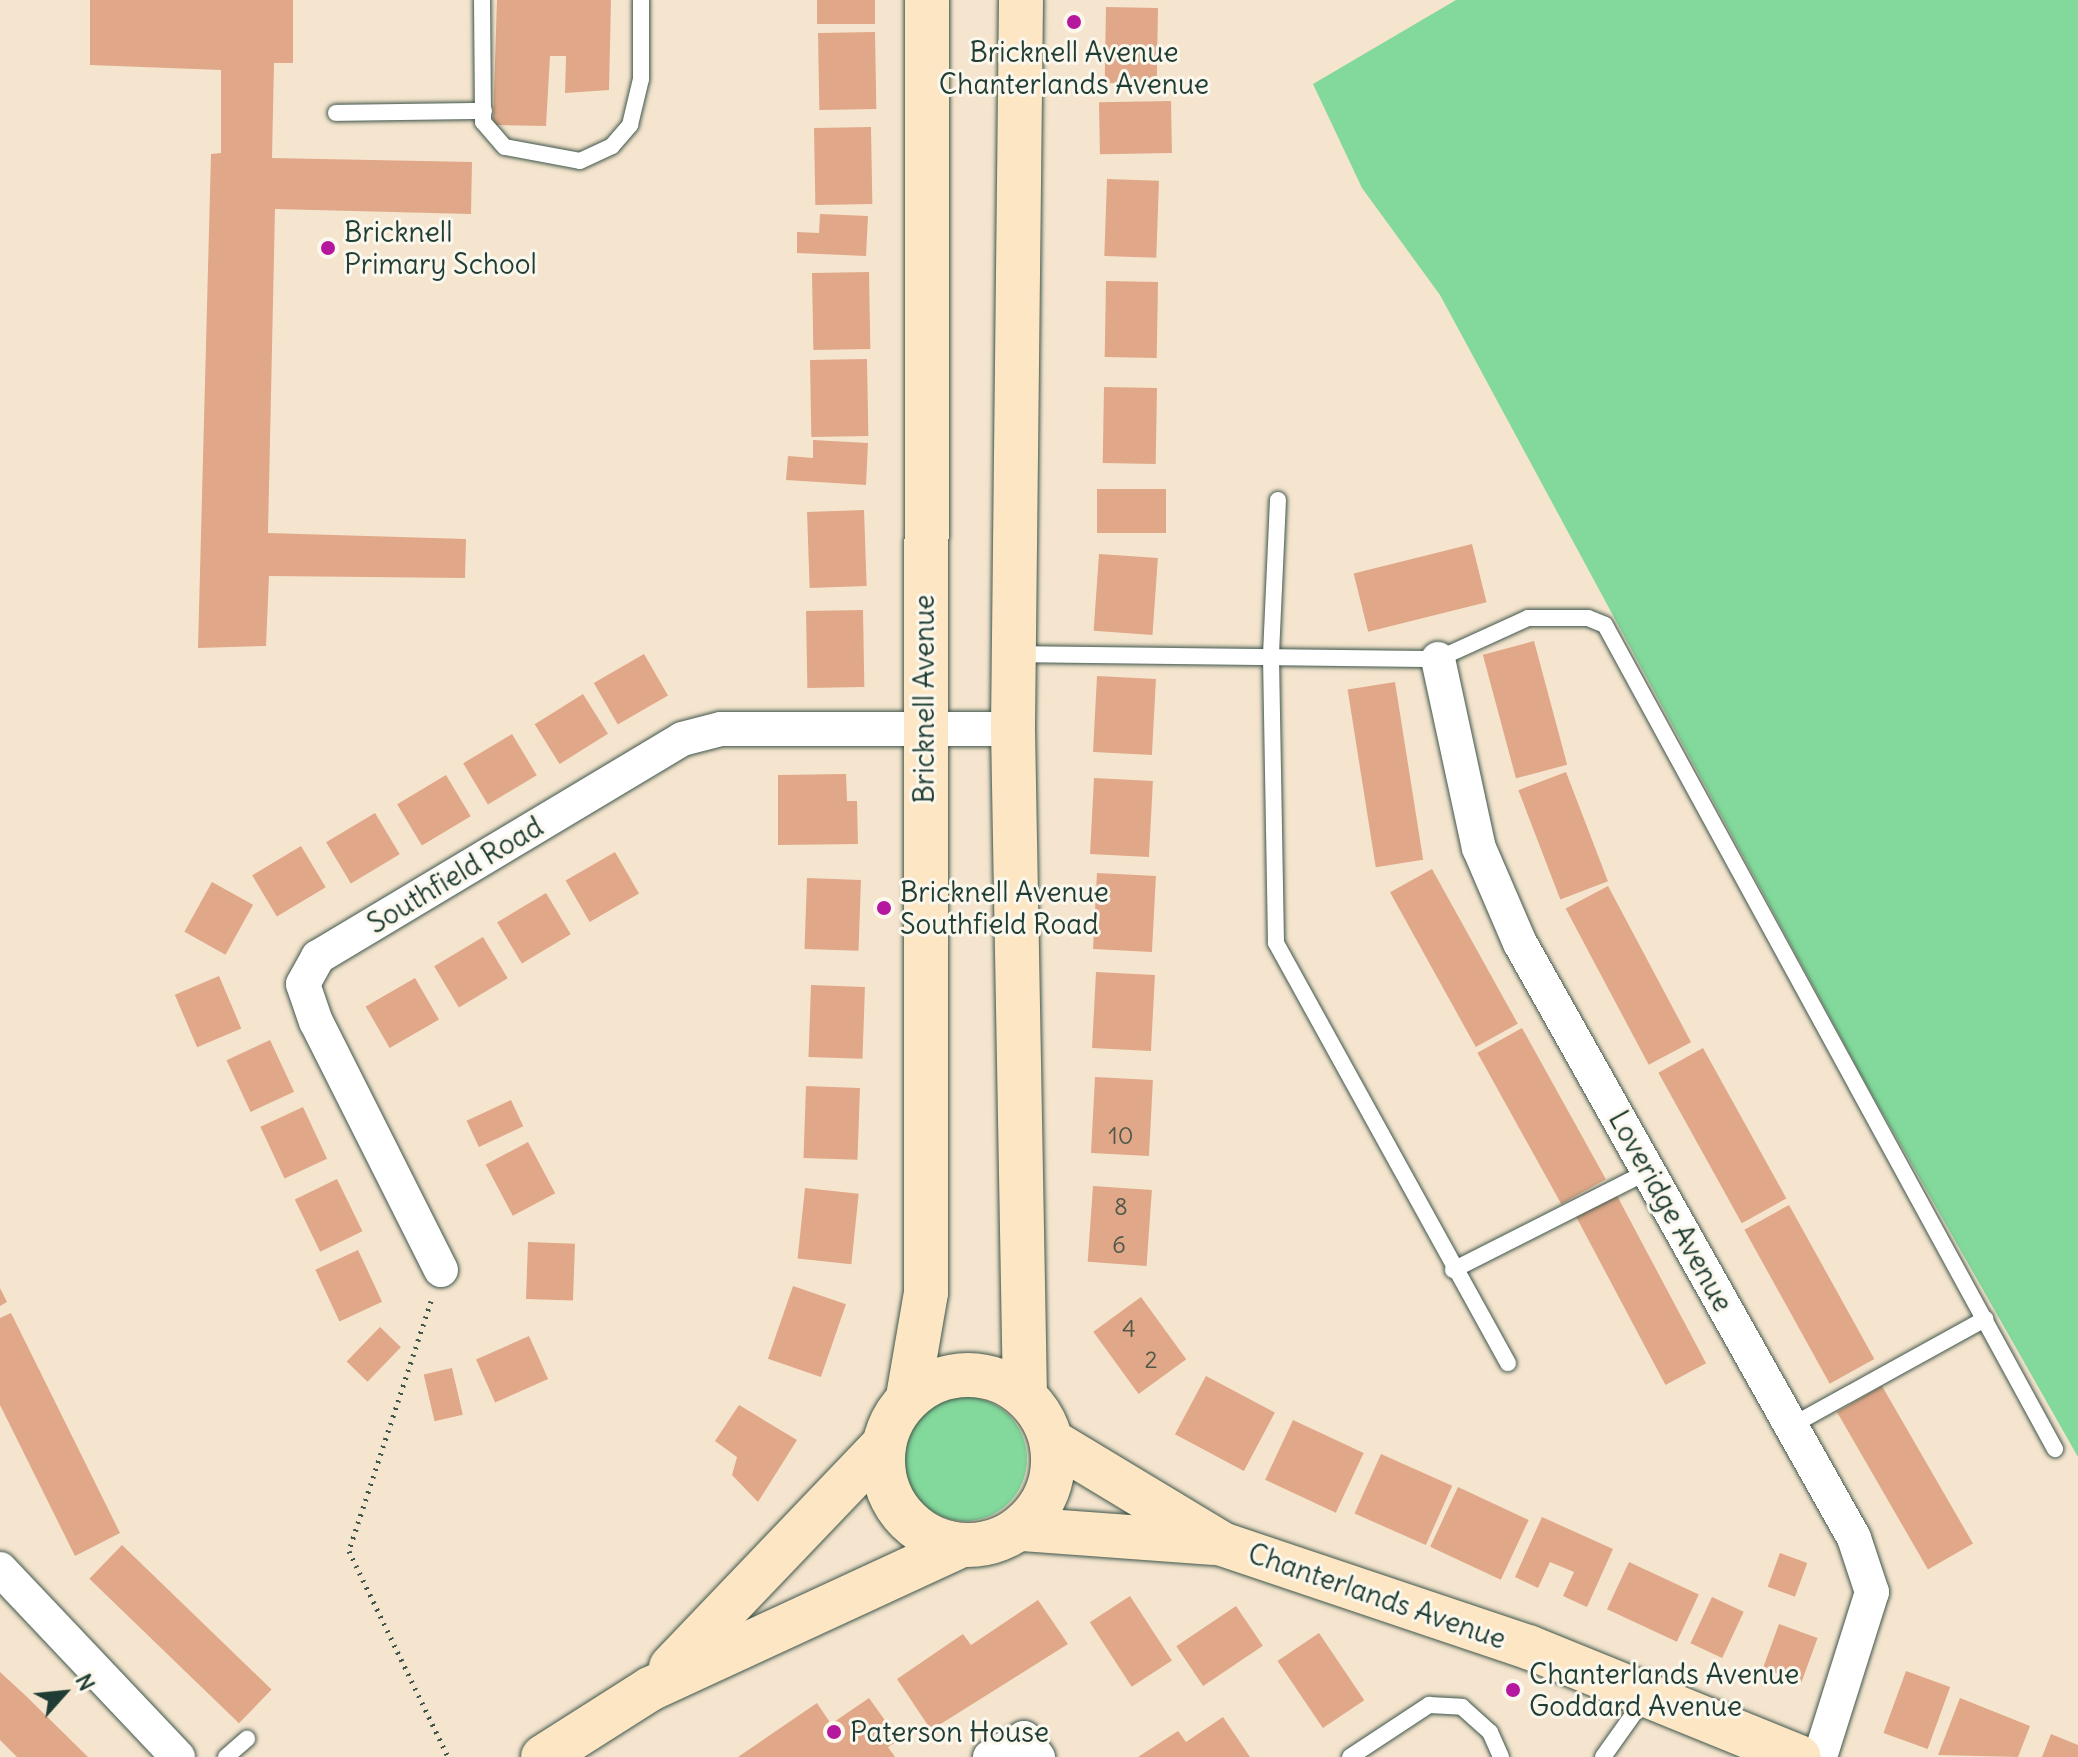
<!DOCTYPE html>
<html>
<head>
<meta charset="utf-8">
<style>
	body { margin:0 }
	#map { position:relative; width:2078px; height:1757px; overflow:hidden; background:#f5e5ce; font-family:Delius,sans-serif }
	div>[style] { position:absolute }
	.green>* { inset:0; background:#83d89b }
	.round { border-radius:50% }
	.building>* { inset:0; background:#e0a888; transform-origin:0 0 }
	.path>* { height:5px; margin-top:-2.5px; transform-origin:0; background:repeating-linear-gradient(90deg,#3f564b 0 2px,transparent 0 8px) }
	.roads { filter:drop-shadow(0 0 2px #3f564b) drop-shadow(0 0 2px #3f564b) }
	.lane>* { height:16px; margin:-8px; padding:0 8px; transform-origin:8px; border-radius:8px; background:#fff }
	.street>* { height:34px; margin:-17px; padding:0 17px; transform-origin:17px; border-radius:17px; background:#fff }
	.secondary>* { height:44px; margin:-22px; padding:0 22px; transform-origin:22px; border-radius:22px; background:#fce6c4 }
	.secondary>.ring { margin:-22px; padding:0; box-sizing:content-box; background:none; border:44px solid #fce6c4; border-radius:50% }
	.dots>* { width:22px; height:22px; translate:-50% -50%; box-sizing:border-box; border:4px solid #fbf7ec; border-radius:50% }
	span { translate:-50% -50%; white-space:nowrap; text-align:center; line-height:1.15; -webkit-text-stroke:6px #fbf7ec; paint-order:stroke }
	.number-label { font-size:24px; color:#4f5849 }
	.number-label span { -webkit-text-stroke-width:0 }
	.poi-label { font-size:28px; color:#1f3d34 }
	.left { translate:0 -50%; text-align:left }
	.street-label { font-size:28px; color:#1f3d34 }
	.north { position:absolute; left:24px; top:1653px; width:80px; height:80px; -webkit-text-stroke:6px #fbf7ec; paint-order:stroke; rotate:63deg; font-size:22px; font-weight:700; line-height:32px; text-align:center; color:#1f3d34 }
	.north::after { content:''; display:block; margin:auto; width:28px; height:36px; background:#1f3d34; clip-path:polygon(50% 0,100% 100%,50% 72%,0 100%) }
</style>
</head>
<body>
<div id="map">
	<div class="green">
		<i style="clip-path:polygon(1456px 0,2078px 0,2078px 1457px,1865px 1082px,1440px 295px,1362px 188px,1313px 84px)"></i>
		<i class="round" style="left:903px;top:1397px;width:124px;height:124px"></i>
	</div>
	<div class="building">
		<i style="clip-path:polygon(90px 0,293px 0,293px 63px,274px 63px,272px 158px,472px 162px,471px 214px,275px 209px,268px 533px,466px 539px,465px 578px,269px 576px,266px 646px,198px 648px,211px 154px,221px 153px,221px 70px,90px 65px)"></i>
		<i style="clip-path:polygon(497px 0,611px 0,609px 90px,565px 93px,566px 56px,550px 56px,546px 126px,493px 125px)"></i>
		<i style="left:817px;top:0;width:58px;height:24px"></i>
		<i style="left:1106px;top:7px;width:52px;height:76px;rotate:1deg"></i>
		<i style="left:875px;top:32px;width:77px;height:57px;rotate:89deg"></i>
		<i style="left:1171px;top:101px;width:52px;height:72px;rotate:89deg"></i>
		<i style="left:871px;top:127px;width:77px;height:57px;rotate:89deg"></i>
		<i style="left:1107px;top:179px;width:52px;height:77px;rotate:2deg"></i>
		<i style="clip-path:polygon(820px 214px,868px 216px,866px 256px,797px 253px,797px 232px,819px 233px)"></i>
		<i style="left:869px;top:272px;width:77px;height:57px;rotate:89deg"></i>
		<i style="left:1106px;top:281px;width:52px;height:76px;rotate:1deg"></i>
		<i style="left:867px;top:359px;width:77px;height:57px;rotate:89deg"></i>
		<i style="left:1104px;top:387px;width:53px;height:76px;rotate:1deg"></i>
		<i style="clip-path:polygon(813px 440px,868px 443px,866px 485px,786px 480px,788px 456px,813px 458px)"></i>
		<i style="left:1097px;top:489px;width:69px;height:44px"></i>
		<i style="left:864px;top:510px;width:76px;height:57px;rotate:88deg"></i>
		<i style="left:1472px;top:544px;width:60px;height:122px;rotate:76deg"></i>
		<i style="left:1099px;top:554px;width:59px;height:77px;rotate:4deg"></i>
		<i style="left:863px;top:610px;width:77px;height:57px;rotate:89deg"></i>
		<i style="left:1534px;top:641px;width:128px;height:53px;rotate:75deg"></i>
		<i style="left:644px;top:654px;width:48px;height:58px;rotate:60deg"></i>
		<i style="left:1097px;top:676px;width:59px;height:76px;rotate:3deg"></i>
		<i style="left:1395px;top:682px;width:180px;height:48px;rotate:81deg"></i>
		<i style="left:583px;top:694px;width:47px;height:57px;rotate:58deg"></i>
		<i style="left:512px;top:734px;width:48px;height:57px;rotate:59deg"></i>
		<i style="left:1566px;top:772px;width:117px;height:51px;rotate:69deg"></i>
		<i style="clip-path:polygon(846px 774px,847px 801px,857px 801px,858px 844px,778px 845px,778px 775px)"></i>
		<i style="left:446px;top:775px;width:48px;height:57px;rotate:59deg"></i>
		<i style="left:1094px;top:778px;width:59px;height:76px;rotate:3deg"></i>
		<i style="left:375px;top:813px;width:48px;height:57px;rotate:59deg"></i>
		<i style="left:301px;top:846px;width:48px;height:57px;rotate:59deg"></i>
		<i style="left:615px;top:852px;width:48px;height:57px;rotate:60deg"></i>
		<i style="left:1432px;top:869px;width:177px;height:48px;rotate:61deg"></i>
		<i style="left:1097px;top:873px;width:59px;height:76px;rotate:3deg"></i>
		<i style="left:807px;top:878px;width:54px;height:71px;rotate:2deg"></i>
		<i style="left:212px;top:882px;width:47px;height:57px;rotate:29deg"></i>
		<i style="left:1608px;top:886px;width:177px;height:48px;rotate:62deg"></i>
		<i style="left:546px;top:893px;width:48px;height:57px;rotate:59deg"></i>
		<i style="left:483px;top:937px;width:48px;height:57px;rotate:59deg"></i>
		<i style="left:1096px;top:972px;width:59px;height:76px;rotate:3deg"></i>
		<i style="left:219px;top:976px;width:57px;height:48px;rotate:67deg"></i>
		<i style="left:415px;top:978px;width:48px;height:57px;rotate:60deg"></i>
		<i style="left:811px;top:985px;width:54px;height:72px;rotate:2deg"></i>
		<i style="left:1522px;top:1028px;width:173px;height:51px;rotate:61deg"></i>
		<i style="left:270px;top:1040px;width:57px;height:48px;rotate:65deg"></i>
		<i style="left:1703px;top:1048px;width:172px;height:51px;rotate:61deg"></i>
		<i style="left:1095px;top:1077px;width:58px;height:76px;rotate:3deg"></i>
		<i style="left:806px;top:1086px;width:54px;height:72px;rotate:2deg"></i>
		<i style="left:511px;top:1100px;width:29px;height:49px;rotate:65deg"></i>
		<i style="left:303px;top:1107px;width:57px;height:47px;rotate:65deg"></i>
		<i style="left:528px;top:1142px;width:58px;height:48px;rotate:62deg"></i>
		<i style="left:337px;top:1179px;width:58px;height:47px;rotate:64deg"></i>
		<i style="left:1093px;top:1186px;width:59px;height:76px;rotate:4deg"></i>
		<i style="left:805px;top:1188px;width:54px;height:71px;rotate:6deg"></i>
		<i style="left:1615px;top:1192px;width:194px;height:46px;rotate:62deg"></i>
		<i style="left:1789px;top:1205px;width:176px;height:51px;rotate:61deg"></i>
		<i style="left:528px;top:1242px;width:47px;height:57px;rotate:2deg"></i>
		<i style="left:358px;top:1250px;width:57px;height:47px;rotate:65deg"></i>
		<i style="left:793px;top:1286px;width:56px;height:77px;rotate:19deg"></i>
		<i style="clip-path:polygon(0 1288px,7px 1302px,0 1306px)"></i>
		<i style="left:1141px;top:1297px;width:77px;height:59px;rotate:54deg"></i>
		<i style="clip-path:polygon(11px 1313px,120px 1533px,75px 1556px,0 1405px,0 1318px)"></i>
		<i style="left:380px;top:1327px;width:29px;height:48px;rotate:44deg"></i>
		<i style="left:529px;top:1336px;width:47px;height:58px;rotate:66deg"></i>
		<i style="left:452px;top:1368px;width:48px;height:29px;rotate:77deg"></i>
		<i style="left:1206px;top:1376px;width:78px;height:66px;rotate:28deg"></i>
		<i style="left:1882px;top:1386px;width:182px;height:52px;rotate:60deg"></i>
		<i style="clip-path:polygon(739px 1405px,797px 1440px,758px 1502px,732px 1475px,737px 1457px,715px 1441px)"></i>
		<i style="left:1293px;top:1420px;width:78px;height:66px;rotate:25deg"></i>
		<i style="left:1381px;top:1454px;width:78px;height:65px;rotate:24deg"></i>
		<i style="left:1458px;top:1487px;width:78px;height:66px;rotate:25deg"></i>
		<i style="clip-path:polygon(1542px 1517px,1613px 1549px,1587px 1607px,1563px 1596px,1574px 1572px,1550px 1562px,1538px 1588px,1515px 1577px)"></i>
		<i style="left:122px;top:1545px;width:208px;height:47px;rotate:44deg"></i>
		<i style="left:1780px;top:1553px;width:29px;height:36px;rotate:20deg"></i>
		<i style="left:1629px;top:1562px;width:77px;height:52px;rotate:25deg"></i>
		<i style="left:1130px;top:1596px;width:77px;height:48px;rotate:57deg"></i>
		<i style="left:1712px;top:1597px;width:35px;height:51px;rotate:25deg"></i>
		<i style="clip-path:polygon(1038px 1600px,1068px 1644px,931px 1730px,897px 1679px,963px 1634px,971px 1645px)"></i>
		<i style="left:1236px;top:1606px;width:48px;height:72px;rotate:56deg"></i>
		<i style="left:1779px;top:1624px;width:41px;height:47px;rotate:20deg"></i>
		<i style="left:1319px;top:1633px;width:81px;height:50px;rotate:56deg"></i>
		<i style="left:1906px;top:1671px;width:47px;height:66px;rotate:20deg"></i>
		<i style="clip-path:polygon(0 1672px,26px 1696px,88px 1757px,17px 1757px,0 1740px)"></i>
		<i style="clip-path:polygon(869px 1698px,899px 1740px,888px 1747px,895px 1757px,738px 1757px,817px 1703px,831px 1724px)"></i>
		<i style="clip-path:polygon(1960px 1698px,2030px 1726px,2018px 1757px,1938px 1755px)"></i>
		<i style="clip-path:polygon(1223px 1717px,1250px 1757px,1138px 1757px,1178px 1731px,1186px 1742px)"></i>
		<i style="clip-path:polygon(2051px 1734px,2078px 1745px,2078px 1757px,2042px 1757px)"></i>
	</div>
	<div class="path">
		<i style="left:431px;top:1301px;width:263px;rotate:108.2deg"></i>
		<i style="left:349px;top:1551px;width:229px;rotate:64.3deg"></i>
	</div>
	<div class="roads">
		<div class="lane">
			<i style="left:482px;top:0;width:122px;rotate:89.5deg"></i>
			<i style="left:483px;top:122px;width:33px;rotate:49deg"></i>
			<i style="left:505px;top:147px;width:76px;rotate:10.6deg"></i>
			<i style="left:580px;top:161px;width:35px;rotate:-25deg"></i>
			<i style="left:612px;top:146px;width:28px;rotate:-49deg"></i>
			<i style="left:630px;top:125px;width:47px;rotate:-76.6deg"></i>
			<i style="left:641px;top:79px;width:79px;rotate:-90deg"></i>
			<i style="left:336px;top:113px;width:148px;rotate:-0.8deg"></i>
			<i style="left:1278px;top:500px;width:157px;rotate:92.6deg"></i>
			<i style="left:1271px;top:657px;width:286px;rotate:89deg"></i>
			<i style="left:1276px;top:943px;width:480px;rotate:61.1deg"></i>
			<i style="left:1015px;top:654px;width:423px;rotate:0.7deg"></i>
			<i style="left:1438px;top:659px;width:99px;rotate:-24.5deg"></i>
			<i style="left:1528px;top:618px;width:60px"></i>
			<i style="left:1588px;top:618px;width:18px;rotate:22deg"></i>
			<i style="left:1605px;top:625px;width:939px;rotate:61.36deg"></i>
			<i style="left:1453px;top:1270px;width:220px;rotate:-26.8deg"></i>
			<i style="left:1791px;top:1426px;width:222px;rotate:-28.9deg"></i>
			<i style="left:226px;top:1757px;width:28px;rotate:-41deg"></i>
			<i style="left:1350px;top:1757px;width:95px;rotate:-33.4deg"></i>
			<i style="left:1429px;top:1705px;width:33px;rotate:3deg"></i>
			<i style="left:1462px;top:1707px;width:38px;rotate:42deg"></i>
			<i style="left:1490px;top:1732px;width:27px;rotate:66deg"></i>
			<i style="left:1603px;top:1757px;width:72px;rotate:-54.6deg"></i>
		</div>
		<div class="street">
			<i style="left:1438px;top:659px;width:193px;rotate:77.8deg"></i>
			<i style="left:1479px;top:848px;width:103px;rotate:66.7deg"></i>
			<i style="left:1520px;top:943px;width:682px;rotate:60.69deg"></i>
			<i style="left:1854px;top:1538px;width:57px;rotate:71.6deg"></i>
			<i style="left:1872px;top:1592px;width:173px;rotate:107.5deg"></i>
			<i style="left:441px;top:1270px;width:278px;rotate:-116.7deg"></i>
			<i style="left:316px;top:1022px;width:40px;rotate:-108.9deg"></i>
			<i style="left:303px;top:984px;width:31px;rotate:-61deg"></i>
			<i style="left:318px;top:957px;width:424px;rotate:-30.9deg"></i>
			<i style="left:682px;top:739px;width:40px;rotate:-14.4deg"></i>
			<i style="left:721px;top:729px;width:292px"></i>
			<i style="left:0;top:1569px;width:259px;rotate:46.6deg"></i>
			<i style="left:990px;top:1757px;width:39px;rotate:-29deg"></i>
			<i style="left:1024px;top:1738px;width:24px;rotate:54deg"></i>
		</div>
		<div class="secondary">
			<i style="left:1021px;top:0;width:729px;rotate:90.63deg"></i>
			<i style="left:1013px;top:729px;width:666px;rotate:88.97deg"></i>
			<i class="ring" style="left:883px;top:1375px;width:126px;height:126px"></i>
			<i style="left:908px;top:1397px;width:106px;rotate:-80.2deg"></i>
			<i style="left:926px;top:1293px;width:1293px;rotate:-89.96deg"></i>
			<i style="left:1053px;top:1442px;width:197px;rotate:31.1deg"></i>
			<i style="left:1222px;top:1544px;width:323px;rotate:18.6deg"></i>
			<i style="left:1528px;top:1647px;width:292px;rotate:22.1deg"></i>
			<i style="left:1021px;top:1529px;width:192px;rotate:4.2deg"></i>
			<i style="left:671px;top:1667px;width:306px;rotate:-46.3deg"></i>
			<i style="left:543px;top:1757px;width:127px;rotate:-32.4deg"></i>
			<i style="left:650px;top:1689px;width:340px;rotate:-24.8deg"></i>
		</div>
	</div>
	<div class="dots">
		<i style="left:1074px;top:22px;background:#b5179e"></i>
		<i style="left:328px;top:248px;background:#b5179e"></i>
		<i style="left:884px;top:908px;background:#b5179e"></i>
		<i style="left:1513px;top:1690px;background:#b5179e"></i>
		<i style="left:834px;top:1732px;background:#b5179e"></i>
	</div>
	<div class="number-label">
		<span style="left:1121px;top:1136px">10</span>
		<span style="left:1121px;top:1207px">8</span>
		<span style="left:1119px;top:1245px">6</span>
		<span style="left:1129px;top:1329px">4</span>
		<span style="left:1151px;top:1360px">2</span>
	</div>
	<div class="poi-label">
		<span style="left:1074px;top:68px">Bricknell Avenue<br>Chanterlands Avenue</span>
		<span class="left" style="left:344px;top:248px">Bricknell<br>Primary School</span>
		<span class="left" style="left:900px;top:908px">Bricknell Avenue<br>Southfield Road</span>
		<span class="left" style="left:1529px;top:1690px">Chanterlands Avenue<br>Goddard Avenue</span>
		<span class="left" style="left:850px;top:1732px">Paterson House</span>
	</div>
	<div class="street-label">
		<span style="left:924px;top:699px;rotate:-90deg">Bricknell Avenue</span>
		<span style="left:455px;top:875px;rotate:-31deg">Southfield Road</span>
		<span style="left:1671px;top:1211px;rotate:61deg">Loveridge Avenue</span>
		<span style="left:1377px;top:1596px;rotate:19deg">Chanterlands Avenue</span>
	</div>
	<div class="north">N</div>
</div>
</body>
</html>
